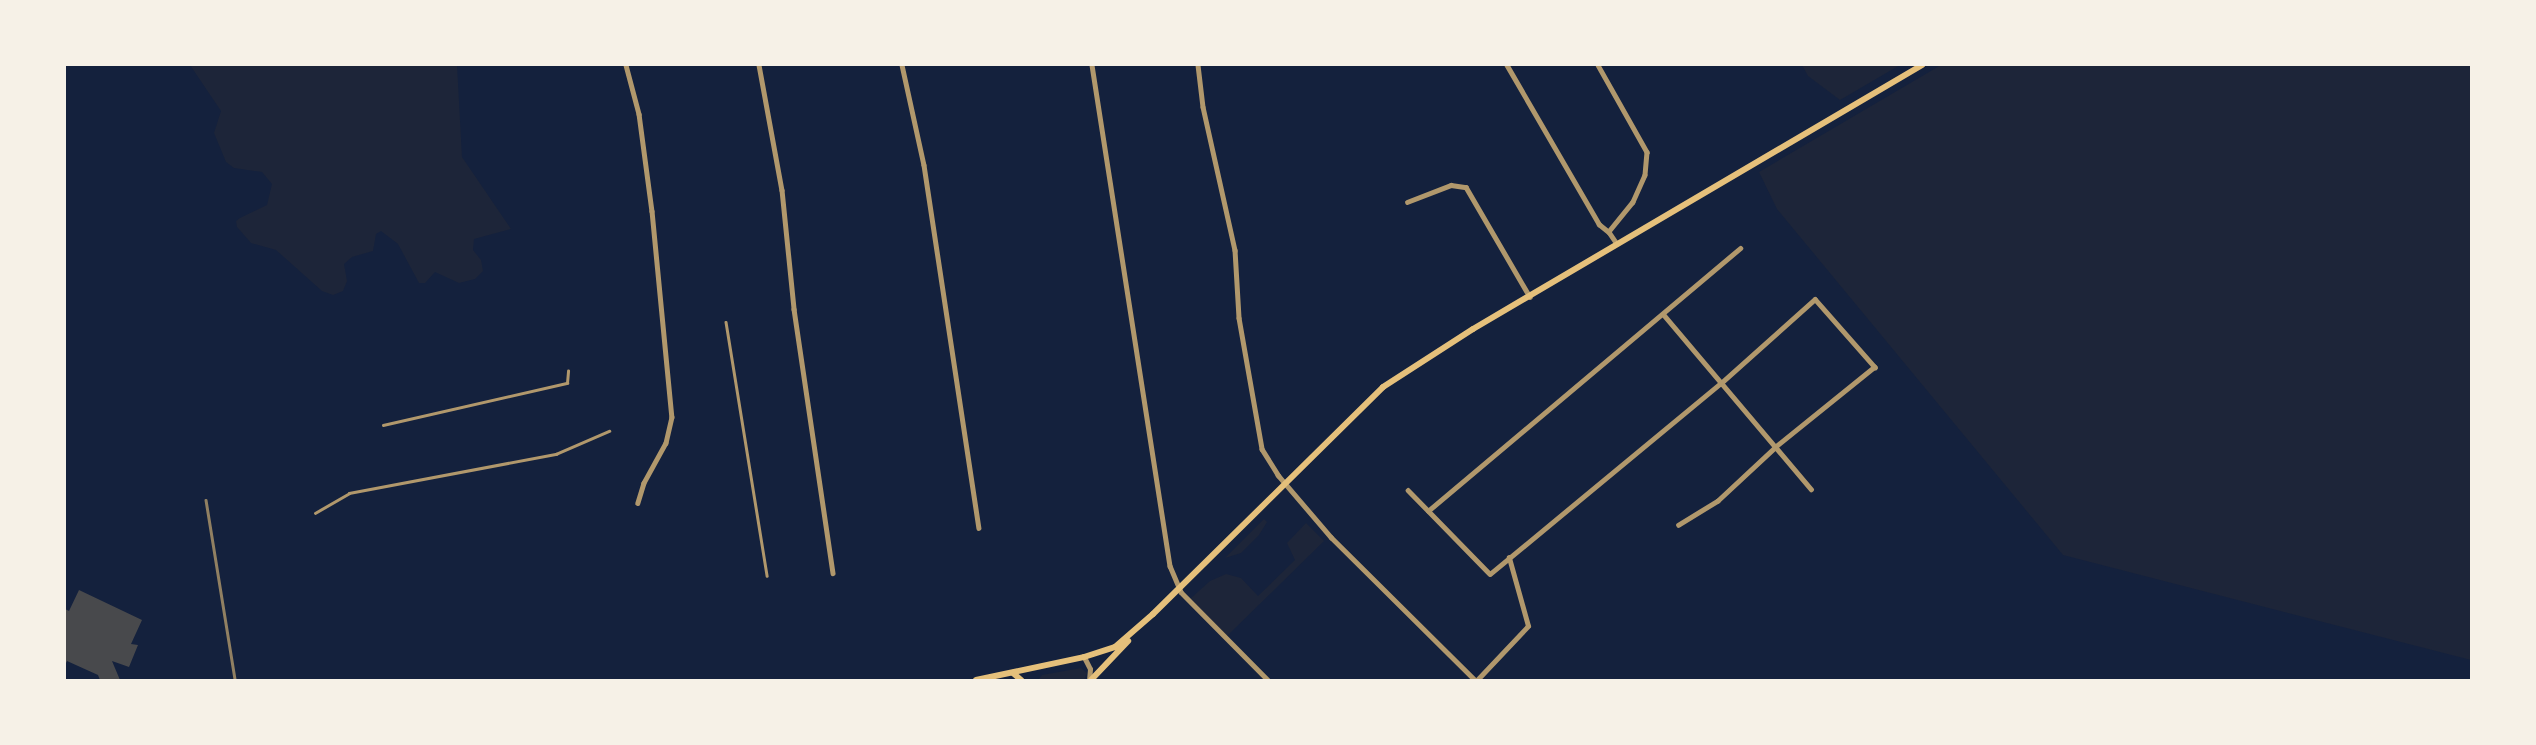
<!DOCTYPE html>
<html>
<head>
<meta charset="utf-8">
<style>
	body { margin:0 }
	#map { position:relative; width:2536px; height:745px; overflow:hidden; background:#14213d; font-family:"DM Sans",sans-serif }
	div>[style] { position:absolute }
	.green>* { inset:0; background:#1d2539 }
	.building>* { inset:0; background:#48494c }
	.service>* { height:2.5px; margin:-1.25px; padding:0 1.25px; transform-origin:1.25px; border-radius:1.25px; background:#b1986c }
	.minor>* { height:4.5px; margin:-2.25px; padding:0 2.25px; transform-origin:2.25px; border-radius:2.25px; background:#b1986c }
	.tertiary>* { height:5px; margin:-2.5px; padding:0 2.5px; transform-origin:2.5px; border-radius:2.5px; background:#b1986c }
	.secondary>* { height:6px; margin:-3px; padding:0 3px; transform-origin:3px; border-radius:3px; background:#e5c07b }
	.rail>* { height:2.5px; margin:-1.25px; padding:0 1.25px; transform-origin:1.25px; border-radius:1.25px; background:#918062 }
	span { translate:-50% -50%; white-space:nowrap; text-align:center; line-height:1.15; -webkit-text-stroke:5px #f6f1e7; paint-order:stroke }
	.frame { position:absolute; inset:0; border:66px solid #f6f1e7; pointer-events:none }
</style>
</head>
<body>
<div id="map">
	<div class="green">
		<i style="clip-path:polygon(190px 65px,457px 65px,462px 157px,511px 229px,474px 239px,473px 250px,481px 260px,483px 271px,475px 279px,459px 283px,435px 272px,425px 283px,419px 283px,398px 244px,381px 231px,376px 234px,373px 251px,352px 257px,344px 264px,347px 281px,343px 291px,333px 295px,322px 291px,276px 250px,251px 243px,237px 227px,236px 221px,240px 218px,267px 205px,272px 184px,262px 172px,234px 168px,226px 162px,214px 133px,221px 111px)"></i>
		<i style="clip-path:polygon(1802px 65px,1900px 65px,1840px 100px,1808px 76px)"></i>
		<i style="clip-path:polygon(1941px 65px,2471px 65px,2471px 660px,2063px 555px,1777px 209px,1759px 172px)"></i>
		<i style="clip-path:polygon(1264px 519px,1267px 522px,1259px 535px,1241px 553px,1225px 558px)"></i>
		<i style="clip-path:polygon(1306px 523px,1324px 541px,1226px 637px,1190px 599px,1210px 581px,1226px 574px,1241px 578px,1258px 596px,1295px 560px,1287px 543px)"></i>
		<i style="clip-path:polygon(1081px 668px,1087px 673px,1084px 680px,1038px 680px,1042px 675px)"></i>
	</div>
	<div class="building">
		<i style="clip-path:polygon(79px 590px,142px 620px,131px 644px,138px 645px,129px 667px,112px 661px,120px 680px,100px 680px,98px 675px,67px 661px,65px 665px,65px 609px,69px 611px)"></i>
	</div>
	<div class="service">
		<i style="left:726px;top:322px;width:257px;rotate:80.8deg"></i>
		<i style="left:383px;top:425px;width:189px;rotate:-12.9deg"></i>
		<i style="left:567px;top:383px;width:12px;rotate:-85deg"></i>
		<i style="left:315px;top:513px;width:39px;rotate:-30deg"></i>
		<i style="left:349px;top:493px;width:211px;rotate:-10.7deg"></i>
		<i style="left:556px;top:454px;width:58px;rotate:-23.5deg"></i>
	</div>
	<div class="minor">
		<i style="left:626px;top:65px;width:51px;rotate:75.1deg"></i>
		<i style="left:639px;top:114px;width:98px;rotate:82.4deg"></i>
		<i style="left:652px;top:211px;width:207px;rotate:84.5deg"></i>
		<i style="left:672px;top:417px;width:27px;rotate:103deg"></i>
		<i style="left:666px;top:443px;width:46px;rotate:118.8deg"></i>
		<i style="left:644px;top:483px;width:21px;rotate:107deg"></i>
		<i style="left:759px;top:65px;width:127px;rotate:79.6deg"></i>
		<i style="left:782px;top:190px;width:120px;rotate:84.2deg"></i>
		<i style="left:794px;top:309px;width:267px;rotate:81.6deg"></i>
		<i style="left:902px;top:65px;width:102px;rotate:77.6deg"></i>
		<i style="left:924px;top:165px;width:367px;rotate:81.4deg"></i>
		<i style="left:1092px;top:65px;width:507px;rotate:81.15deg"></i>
		<i style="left:1170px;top:566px;width:28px;rotate:67deg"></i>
		<i style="left:1181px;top:592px;width:124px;rotate:45.3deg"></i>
		<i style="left:1198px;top:65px;width:42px;rotate:83.2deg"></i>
		<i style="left:1203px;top:107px;width:147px;rotate:77.4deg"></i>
		<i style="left:1235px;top:250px;width:68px;rotate:86.6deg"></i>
		<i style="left:1239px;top:318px;width:133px;rotate:80deg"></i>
		<i style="left:1262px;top:449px;width:31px;rotate:58deg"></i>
		<i style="left:1278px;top:475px;width:82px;rotate:49.5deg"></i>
		<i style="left:1331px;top:537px;width:203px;rotate:44.8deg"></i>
		<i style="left:1507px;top:65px;width:184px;rotate:59.9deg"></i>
		<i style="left:1599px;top:224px;width:13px;rotate:39deg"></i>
		<i style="left:1609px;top:232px;width:14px;rotate:56deg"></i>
		<i style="left:1598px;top:65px;width:100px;rotate:60.6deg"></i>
		<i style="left:1647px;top:152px;width:23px;rotate:95deg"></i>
		<i style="left:1645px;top:175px;width:30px;rotate:114deg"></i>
		<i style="left:1633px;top:202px;width:38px;rotate:129deg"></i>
		<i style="left:1407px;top:202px;width:47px;rotate:-21.1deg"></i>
		<i style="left:1451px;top:185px;width:15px;rotate:8deg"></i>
		<i style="left:1466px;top:187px;width:127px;rotate:59.8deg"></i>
		<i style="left:1664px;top:315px;width:228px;rotate:49.8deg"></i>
		<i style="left:1408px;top:490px;width:117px;rotate:45.7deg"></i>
		<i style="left:1490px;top:574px;width:298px;rotate:-39.6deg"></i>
		<i style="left:1720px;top:384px;width:127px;rotate:-41.8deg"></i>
		<i style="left:1815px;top:299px;width:91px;rotate:48.6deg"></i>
		<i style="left:1875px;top:367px;width:127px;rotate:141.1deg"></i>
		<i style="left:1776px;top:447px;width:79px;rotate:137deg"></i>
		<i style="left:1718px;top:501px;width:46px;rotate:148.4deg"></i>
		<i style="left:1428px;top:511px;width:408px;rotate:-40.1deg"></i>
		<i style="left:1477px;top:680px;width:74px;rotate:-46.6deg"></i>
		<i style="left:1528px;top:626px;width:71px;rotate:-105.6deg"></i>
	</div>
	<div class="tertiary">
		<i style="left:1084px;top:657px;width:13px;rotate:63deg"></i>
		<i style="left:1090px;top:669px;width:11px;rotate:95deg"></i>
	</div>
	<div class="secondary">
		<i style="left:1013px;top:673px;width:11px;rotate:41deg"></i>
		<i style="left:976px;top:680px;width:110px;rotate:-12deg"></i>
		<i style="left:1084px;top:657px;width:33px;rotate:-18deg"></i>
		<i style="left:1115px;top:647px;width:50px;rotate:-41deg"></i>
		<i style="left:1153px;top:614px;width:323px;rotate:-44.6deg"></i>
		<i style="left:1383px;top:387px;width:107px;rotate:-32.8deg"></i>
		<i style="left:1473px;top:329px;width:521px;rotate:-30.45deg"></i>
		<i style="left:1091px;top:680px;width:54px;rotate:-46.5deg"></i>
	</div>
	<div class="rail">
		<i style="left:206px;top:500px;width:182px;rotate:80.8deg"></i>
	</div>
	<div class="frame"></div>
</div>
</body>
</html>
